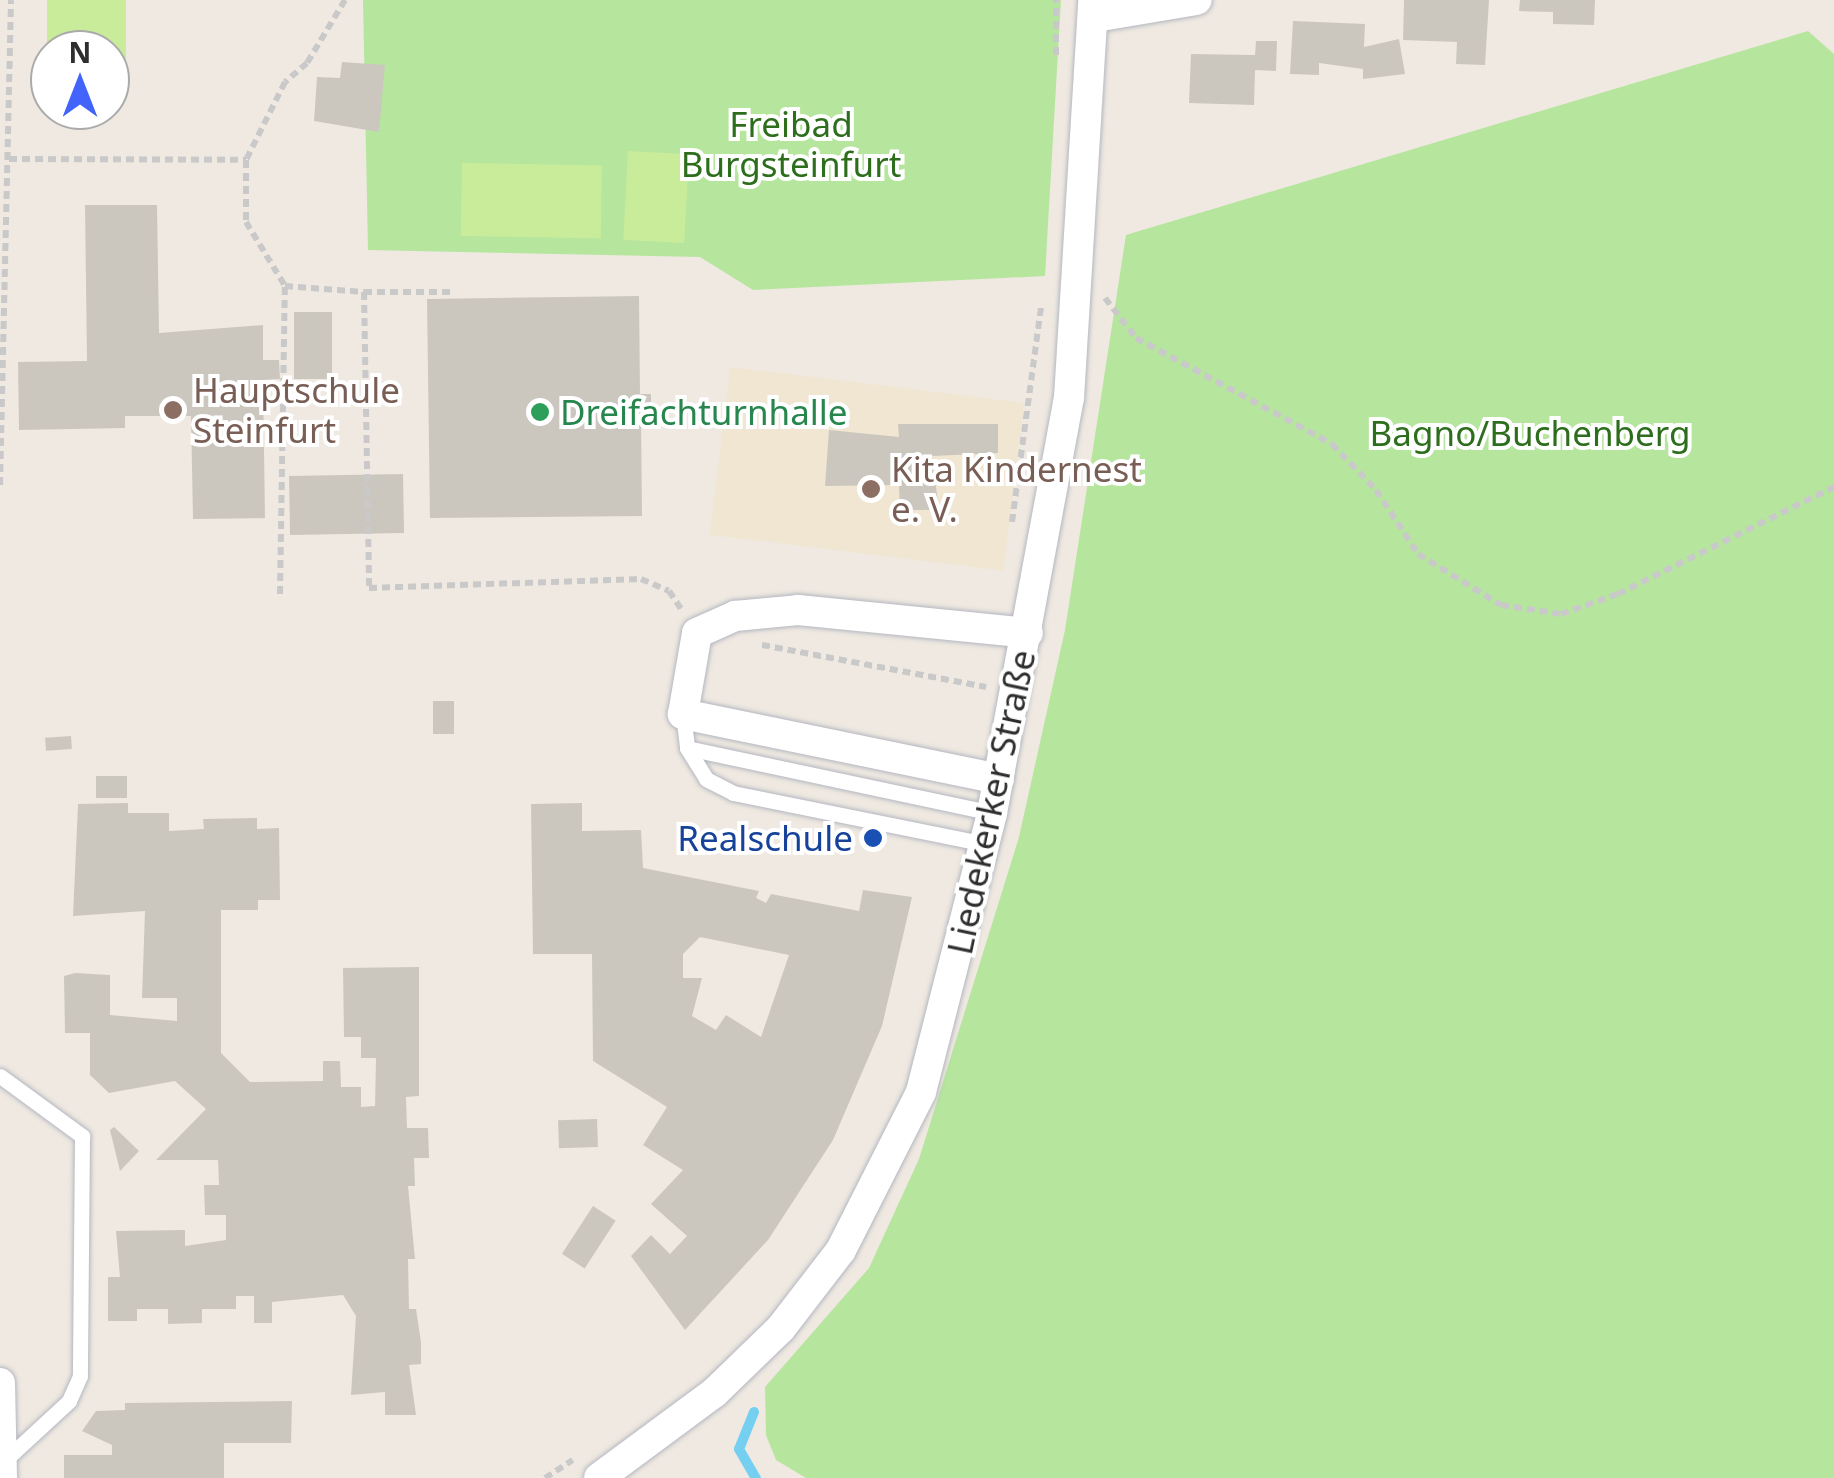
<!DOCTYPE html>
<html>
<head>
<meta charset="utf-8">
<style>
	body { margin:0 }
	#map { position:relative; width:1834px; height:1478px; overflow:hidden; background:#efe9e1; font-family:"Noto Sans",sans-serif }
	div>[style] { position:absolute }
	.education>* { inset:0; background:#f0e6d1; transform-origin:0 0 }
	.green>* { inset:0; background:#b6e59e }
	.pitch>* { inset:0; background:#c9ec9a; transform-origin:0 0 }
	.stream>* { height:10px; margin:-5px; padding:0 5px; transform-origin:5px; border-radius:5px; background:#75cff0 }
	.building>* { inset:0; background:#cbc7bf; transform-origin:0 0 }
	.path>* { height:6px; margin-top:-3px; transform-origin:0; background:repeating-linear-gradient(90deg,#c9c9c9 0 8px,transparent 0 13px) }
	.roads { filter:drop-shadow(0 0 2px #b4b7c1) drop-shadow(0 0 2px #b4b7c1) }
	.service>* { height:15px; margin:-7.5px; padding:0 7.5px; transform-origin:7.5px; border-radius:7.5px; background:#fff }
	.minor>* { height:30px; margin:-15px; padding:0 15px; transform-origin:15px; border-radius:15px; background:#fff }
	.dots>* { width:28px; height:28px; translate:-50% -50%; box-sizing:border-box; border:5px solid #fff; border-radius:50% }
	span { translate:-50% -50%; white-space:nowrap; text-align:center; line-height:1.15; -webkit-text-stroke:8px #fff; paint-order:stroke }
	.park-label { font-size:35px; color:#2c6e1b }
	.education-label { font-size:35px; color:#785e54 }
	.left { translate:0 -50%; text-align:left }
	.leisure-label { font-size:35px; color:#27864d }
	.street-label { font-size:35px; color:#2e2e2e }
	.transit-label { font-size:35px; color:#164399 }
	.right { translate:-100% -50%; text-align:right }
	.north { position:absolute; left:30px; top:30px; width:100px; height:100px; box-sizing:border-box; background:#fff; border:2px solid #ababab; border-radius:50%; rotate:0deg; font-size:28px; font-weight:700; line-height:40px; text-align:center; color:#2e2e2e }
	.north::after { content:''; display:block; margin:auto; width:35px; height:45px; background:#4264fb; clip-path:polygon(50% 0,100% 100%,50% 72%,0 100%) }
</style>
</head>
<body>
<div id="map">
	<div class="education">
		<i style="left:1024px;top:403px;width:169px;height:296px;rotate:97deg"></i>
	</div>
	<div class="green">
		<i style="clip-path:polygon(363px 0,1061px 0,1045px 276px,753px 290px,700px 257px,368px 250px)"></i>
		<i style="clip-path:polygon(1808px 31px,1834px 54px,1834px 1478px,806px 1478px,776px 1460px,766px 1435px,765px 1387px,869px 1268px,919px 1159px,1019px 837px,1065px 630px,1126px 235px)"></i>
	</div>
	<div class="pitch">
		<i style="clip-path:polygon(47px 0,126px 0,126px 85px,110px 85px,110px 50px,50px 50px,47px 85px)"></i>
		<i style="left:628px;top:151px;width:61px;height:89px;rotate:3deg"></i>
		<i style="left:462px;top:163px;width:140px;height:73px;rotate:1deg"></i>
	</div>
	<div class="stream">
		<i style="left:754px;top:1412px;width:40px;rotate:112deg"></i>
		<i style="left:739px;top:1449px;width:34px;rotate:60deg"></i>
	</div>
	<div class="building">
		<i style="clip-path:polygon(1404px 0,1489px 0,1485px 65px,1456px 64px,1457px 42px,1403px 40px)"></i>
		<i style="clip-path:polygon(1520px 0,1595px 0,1594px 25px,1553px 24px,1553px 12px,1519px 11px)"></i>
		<i style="clip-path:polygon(1293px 21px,1365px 24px,1364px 47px,1399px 39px,1405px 74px,1363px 79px,1363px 69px,1319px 63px,1319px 75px,1290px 74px)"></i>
		<i style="clip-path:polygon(1256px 41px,1277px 41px,1276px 71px,1255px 70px,1254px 105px,1189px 103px,1191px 54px,1255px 55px)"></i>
		<i style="clip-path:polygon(342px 62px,385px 65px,379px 132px,314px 121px,317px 77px,340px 78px)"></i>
		<i style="clip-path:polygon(85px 205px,157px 205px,159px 333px,263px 325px,263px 360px,279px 360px,280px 379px,263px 380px,265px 518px,193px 519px,191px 416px,125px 416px,125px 428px,19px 430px,18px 362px,87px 361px)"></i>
		<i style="clip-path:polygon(639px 296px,640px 394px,651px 394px,651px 417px,641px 417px,642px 516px,430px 518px,427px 299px)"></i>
		<i style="left:294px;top:312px;width:38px;height:67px"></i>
		<i style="clip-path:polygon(898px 424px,998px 424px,998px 453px,932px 456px,939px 510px,900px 510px,899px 485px,825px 486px,829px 430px,899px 437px)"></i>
		<i style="left:403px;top:474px;width:59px;height:114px;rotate:89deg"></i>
		<i style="left:433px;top:701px;width:21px;height:33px"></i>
		<i style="left:71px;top:736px;width:13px;height:26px;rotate:86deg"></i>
		<i style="left:127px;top:776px;width:22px;height:31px;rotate:90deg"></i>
		<i style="clip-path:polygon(128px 803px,128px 813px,169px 813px,169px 831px,204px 829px,203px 819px,257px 818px,257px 829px,279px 828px,280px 900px,258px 900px,258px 910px,221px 910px,221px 1053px,250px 1082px,323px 1081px,323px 1061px,340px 1061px,341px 1087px,361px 1087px,361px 1107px,375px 1106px,376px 1058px,361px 1058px,361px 1037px,344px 1037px,343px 968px,419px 967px,419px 1096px,406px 1097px,407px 1128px,428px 1128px,429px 1158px,414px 1158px,415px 1186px,408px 1186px,415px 1259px,408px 1259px,409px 1309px,416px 1309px,421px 1342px,421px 1364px,409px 1365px,416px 1415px,385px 1415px,385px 1392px,351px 1395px,356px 1316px,343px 1295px,272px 1302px,272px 1323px,254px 1323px,254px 1296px,236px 1296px,236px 1309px,202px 1309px,202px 1323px,168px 1324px,168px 1309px,137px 1309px,137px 1321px,108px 1321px,108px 1277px,120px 1277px,116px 1231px,185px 1230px,185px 1246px,226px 1240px,226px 1215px,205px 1215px,204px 1185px,219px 1185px,218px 1160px,156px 1160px,206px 1109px,175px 1081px,109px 1093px,90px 1075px,90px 1033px,65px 1033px,64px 976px,75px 973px,110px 975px,110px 1015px,177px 1021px,177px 998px,142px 998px,145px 911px,73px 916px,78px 804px)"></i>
		<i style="clip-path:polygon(evenodd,582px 803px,582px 831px,641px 830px,643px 868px,759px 891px,756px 898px,766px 903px,771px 894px,859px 911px,863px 890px,912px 897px,882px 1026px,833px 1140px,768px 1240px,685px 1330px,631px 1256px,651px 1235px,670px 1254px,687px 1236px,651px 1204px,683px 1170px,643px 1145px,667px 1107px,593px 1061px,592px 954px,533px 954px,531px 804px,582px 803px,700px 937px,789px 955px,761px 1037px,726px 1015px,716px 1030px,692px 1016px,702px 978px,683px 978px,683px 954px,700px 937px)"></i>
		<i style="left:597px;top:1119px;width:28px;height:39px;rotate:88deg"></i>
		<i style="clip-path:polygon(114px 1127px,139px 1151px,120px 1171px,110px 1130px)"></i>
		<i style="left:593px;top:1206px;width:27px;height:57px;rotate:33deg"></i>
		<i style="clip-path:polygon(292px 1401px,291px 1443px,224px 1443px,224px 1478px,64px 1478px,64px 1455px,112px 1455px,112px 1445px,82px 1431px,96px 1411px,125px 1410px,125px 1403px)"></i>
	</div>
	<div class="path">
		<i style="left:345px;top:0;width:74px;rotate:121.1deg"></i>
		<i style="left:307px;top:63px;width:29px;rotate:139deg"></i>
		<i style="left:285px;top:82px;width:87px;rotate:116.6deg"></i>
		<i style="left:246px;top:160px;width:62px;rotate:90deg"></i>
		<i style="left:246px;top:222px;width:75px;rotate:58.6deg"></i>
		<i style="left:285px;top:286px;width:79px;rotate:4.3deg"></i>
		<i style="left:364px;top:292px;width:296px;rotate:89deg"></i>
		<i style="left:369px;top:588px;width:272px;rotate:-1.9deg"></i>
		<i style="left:641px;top:579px;width:30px;rotate:23deg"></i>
		<i style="left:669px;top:591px;width:25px;rotate:56deg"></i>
		<i style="left:1056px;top:55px;width:55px;rotate:-90deg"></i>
		<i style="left:9px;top:159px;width:237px;rotate:0.2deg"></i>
		<i style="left:364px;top:292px;width:89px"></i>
		<i style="left:1105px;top:298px;width:51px;rotate:52.2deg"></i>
		<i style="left:1136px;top:338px;width:223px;rotate:28.4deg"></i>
		<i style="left:1332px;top:444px;width:64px;rotate:46.3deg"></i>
		<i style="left:1376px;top:490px;width:77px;rotate:56.7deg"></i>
		<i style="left:1418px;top:554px;width:97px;rotate:31.6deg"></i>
		<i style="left:1501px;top:605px;width:61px;rotate:8.5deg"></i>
		<i style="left:1561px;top:614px;width:60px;rotate:-19.3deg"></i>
		<i style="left:1618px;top:594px;width:241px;rotate:-26.4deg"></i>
		<i style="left:0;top:485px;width:485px;rotate:-88.7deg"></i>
		<i style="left:1012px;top:522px;width:217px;rotate:-82.3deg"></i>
		<i style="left:280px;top:594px;width:308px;rotate:-89.1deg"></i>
		<i style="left:762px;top:645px;width:228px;rotate:10.6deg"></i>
		<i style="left:545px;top:1478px;width:33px;rotate:-33deg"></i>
	</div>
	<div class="roads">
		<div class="service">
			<i style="left:683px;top:714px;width:34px;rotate:83deg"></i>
			<i style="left:687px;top:748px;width:36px;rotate:58deg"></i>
			<i style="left:706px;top:779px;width:30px;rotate:27deg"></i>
			<i style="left:733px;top:793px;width:257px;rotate:11.4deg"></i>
			<i style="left:687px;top:748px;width:312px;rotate:12deg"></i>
			<i style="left:0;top:1076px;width:102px;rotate:36.2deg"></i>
			<i style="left:82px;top:1136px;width:240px;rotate:90.5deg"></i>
			<i style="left:80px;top:1376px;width:27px;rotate:114deg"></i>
			<i style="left:69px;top:1401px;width:87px;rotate:137.3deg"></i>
		</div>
		<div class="minor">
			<i style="left:1095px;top:17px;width:103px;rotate:-9.5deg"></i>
			<i style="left:999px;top:779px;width:323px;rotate:-168.4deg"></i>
			<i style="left:683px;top:714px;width:82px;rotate:-80.2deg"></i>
			<i style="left:697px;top:633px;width:42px;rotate:-24.1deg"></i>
			<i style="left:735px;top:616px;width:63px;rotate:-5.4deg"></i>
			<i style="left:798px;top:610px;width:231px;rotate:5.7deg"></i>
			<i style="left:0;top:1383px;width:95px;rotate:88.8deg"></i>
			<i style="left:599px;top:1478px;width:143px;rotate:-36.5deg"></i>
			<i style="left:714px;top:1393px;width:93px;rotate:-44.1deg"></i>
			<i style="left:781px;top:1328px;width:98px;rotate:-52.4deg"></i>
			<i style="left:841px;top:1250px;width:177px;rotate:-63.1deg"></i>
			<i style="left:921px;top:1092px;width:288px;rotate:-75.7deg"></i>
			<i style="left:992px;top:813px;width:422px;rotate:-79.5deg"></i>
			<i style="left:1069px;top:398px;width:399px;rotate:-86.5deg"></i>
		</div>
	</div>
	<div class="dots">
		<i style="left:173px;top:410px;background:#8d6e63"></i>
		<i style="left:540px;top:412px;background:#2e9e5b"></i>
		<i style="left:871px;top:489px;background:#8d6e63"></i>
		<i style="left:873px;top:838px;background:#1a4fb4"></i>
	</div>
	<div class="park-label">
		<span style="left:791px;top:144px">Freibad<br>Burgsteinfurt</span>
		<span style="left:1530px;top:433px">Bagno/Buchenberg</span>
	</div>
	<div class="education-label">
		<span class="left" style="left:193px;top:410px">Hauptschule<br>Steinfurt</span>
		<span class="left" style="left:891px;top:489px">Kita Kindernest<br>e. V.</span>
	</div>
	<div class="leisure-label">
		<span class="left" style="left:560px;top:412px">Dreifachturnhalle</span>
	</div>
	<div class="street-label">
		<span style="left:991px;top:802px;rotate:-78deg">Liedekerker Straße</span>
	</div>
	<div class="transit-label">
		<span class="right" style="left:853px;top:838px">Realschule</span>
	</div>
	<div class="north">N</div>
</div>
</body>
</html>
